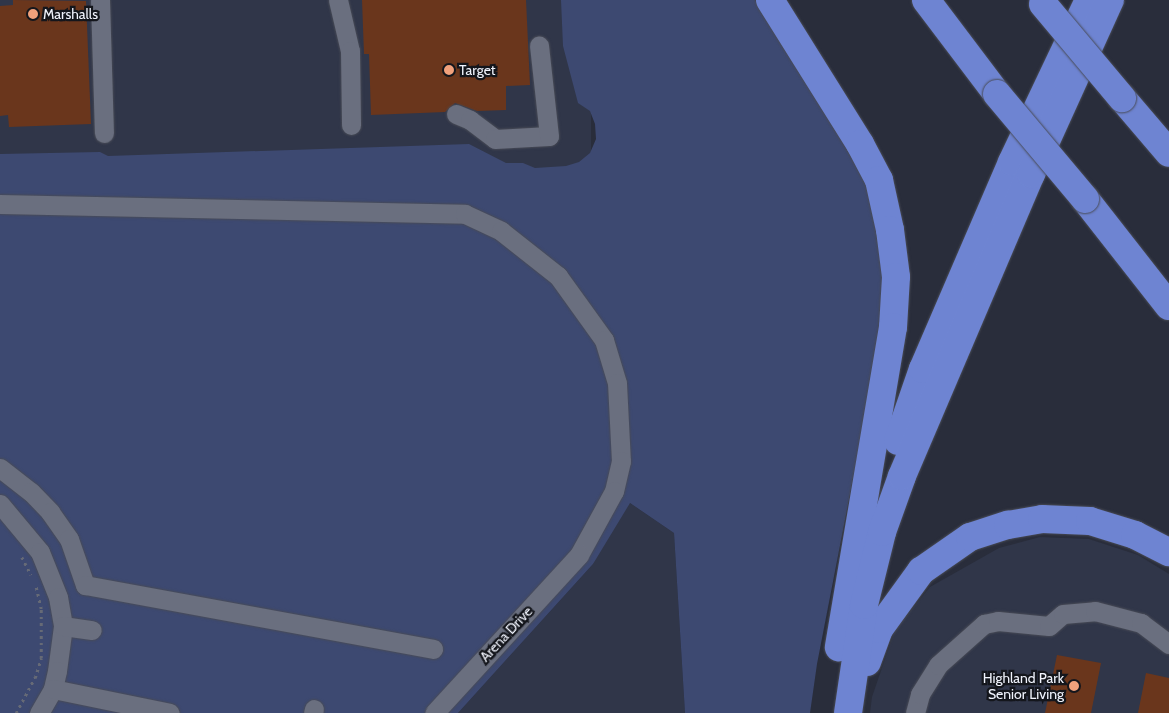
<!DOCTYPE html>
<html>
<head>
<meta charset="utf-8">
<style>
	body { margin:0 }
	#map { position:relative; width:1169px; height:713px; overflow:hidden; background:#292d3b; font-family:Cabin,sans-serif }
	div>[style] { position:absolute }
	.built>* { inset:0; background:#303649; transform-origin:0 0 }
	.green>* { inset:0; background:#3d4971 }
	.building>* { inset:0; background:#6a361c }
	.path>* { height:2.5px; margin-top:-1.25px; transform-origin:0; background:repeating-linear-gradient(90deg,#666a76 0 2.5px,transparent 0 6.5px) }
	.roads { filter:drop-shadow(0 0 1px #484b56) drop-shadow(0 0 1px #484b56) }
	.minor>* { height:19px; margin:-9.5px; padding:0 9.5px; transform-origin:9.5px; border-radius:9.5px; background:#6a6f7f }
	.highway>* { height:28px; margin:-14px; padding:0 14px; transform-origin:14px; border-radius:14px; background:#6e84d2 }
	.bridges { filter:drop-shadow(0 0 1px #484b56) drop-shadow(0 0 1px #484b56) }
	.highway-bridge>* { height:28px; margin:-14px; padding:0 14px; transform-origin:14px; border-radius:14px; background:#6e84d2 }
	.dots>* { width:14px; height:14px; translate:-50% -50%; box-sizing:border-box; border:2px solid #14161c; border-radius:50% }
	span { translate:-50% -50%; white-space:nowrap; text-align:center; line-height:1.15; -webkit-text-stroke:4.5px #14161c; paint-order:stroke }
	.poi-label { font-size:14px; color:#f1f4fd }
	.left { translate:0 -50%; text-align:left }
	.right { translate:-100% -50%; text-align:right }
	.street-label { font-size:14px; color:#f1f4fd }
</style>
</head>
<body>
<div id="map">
	<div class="built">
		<i style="left:0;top:0;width:591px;height:181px"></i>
		<i style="clip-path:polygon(621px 497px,674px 533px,685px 713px,458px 713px,593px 564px)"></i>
		<i style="clip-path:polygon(1040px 537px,1089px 539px,1138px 555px,1169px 574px,1169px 713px,870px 713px,872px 697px,895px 630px,930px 587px,999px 548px)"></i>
	</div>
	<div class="green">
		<i style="clip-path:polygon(561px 0,755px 0,829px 116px,870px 192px,885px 293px,881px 334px,817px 664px,810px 713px,685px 713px,674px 533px,630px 503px,593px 564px,458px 713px,0 713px,0 154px,100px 152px,108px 156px,469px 144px,506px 163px,523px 163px,535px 168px,566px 166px,579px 162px,590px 153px,596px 139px,595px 124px,590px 111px,578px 103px,563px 46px)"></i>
	</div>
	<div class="building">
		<i style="clip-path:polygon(13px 0,86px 1px,91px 124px,9px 127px,8px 115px,0 116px,0 6px,13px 5px)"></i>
		<i style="clip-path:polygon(362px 0,526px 0,530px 85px,506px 86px,506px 110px,477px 111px,455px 103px,445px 112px,371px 115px,369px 54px,364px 54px)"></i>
		<i style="clip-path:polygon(1057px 655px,1101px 663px,1091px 713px,1045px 713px)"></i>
		<i style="clip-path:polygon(1146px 673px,1169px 678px,1169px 713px,1138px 713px)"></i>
	</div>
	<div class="path">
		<i style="left:22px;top:557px;width:20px;rotate:63deg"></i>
		<i style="left:16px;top:713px;width:40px;rotate:-62deg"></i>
		<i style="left:35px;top:678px;width:21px;rotate:-73deg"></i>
		<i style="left:41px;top:658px;width:49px;rotate:-90deg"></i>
		<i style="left:41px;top:609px;width:23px;rotate:-103deg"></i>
	</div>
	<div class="roads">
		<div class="minor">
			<i style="left:100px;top:0;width:133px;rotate:88.3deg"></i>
			<i style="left:338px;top:0;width:52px;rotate:76.8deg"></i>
			<i style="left:350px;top:51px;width:74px;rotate:89.2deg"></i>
			<i style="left:456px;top:114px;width:15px;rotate:23deg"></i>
			<i style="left:470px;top:120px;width:31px;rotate:37deg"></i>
			<i style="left:495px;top:139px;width:54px;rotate:-3.2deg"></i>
			<i style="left:549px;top:136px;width:91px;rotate:-96.3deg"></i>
			<i style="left:0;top:204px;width:465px;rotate:1.2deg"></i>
			<i style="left:465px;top:214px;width:40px;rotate:25deg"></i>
			<i style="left:501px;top:231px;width:73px;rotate:38.3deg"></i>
			<i style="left:558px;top:276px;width:79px;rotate:54.3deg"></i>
			<i style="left:604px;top:340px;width:45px;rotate:73.2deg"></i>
			<i style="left:617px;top:383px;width:78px;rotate:87.1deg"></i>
			<i style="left:621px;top:461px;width:31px;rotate:103deg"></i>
			<i style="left:614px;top:491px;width:73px;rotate:118.7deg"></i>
			<i style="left:579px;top:555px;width:214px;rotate:132.5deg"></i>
			<i style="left:0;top:468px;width:39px;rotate:38deg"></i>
			<i style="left:31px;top:492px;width:28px;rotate:46deg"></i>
			<i style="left:50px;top:512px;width:33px;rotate:55deg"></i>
			<i style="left:69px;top:539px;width:49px;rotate:70.8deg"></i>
			<i style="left:85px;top:585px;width:354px;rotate:10.4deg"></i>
			<i style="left:0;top:504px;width:62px;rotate:50.2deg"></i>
			<i style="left:40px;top:552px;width:48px;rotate:68.2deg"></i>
			<i style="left:58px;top:597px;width:29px;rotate:80deg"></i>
			<i style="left:63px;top:626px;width:45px;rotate:97.6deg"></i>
			<i style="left:57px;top:671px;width:18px;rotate:103deg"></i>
			<i style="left:53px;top:689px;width:28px;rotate:120deg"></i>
			<i style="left:63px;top:626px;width:29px;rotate:8deg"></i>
			<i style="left:53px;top:689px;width:119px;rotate:11.6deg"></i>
			<i style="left:313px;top:713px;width:4px;rotate:-76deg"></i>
			<i style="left:915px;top:713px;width:20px;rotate:-75deg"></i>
			<i style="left:920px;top:694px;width:34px;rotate:-58deg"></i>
			<i style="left:938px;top:665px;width:62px;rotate:-41.7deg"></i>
			<i style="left:984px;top:624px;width:14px;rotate:-12deg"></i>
			<i style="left:998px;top:621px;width:51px;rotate:5.6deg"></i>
			<i style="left:1049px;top:626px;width:18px;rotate:-41deg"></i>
			<i style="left:1063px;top:614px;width:32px;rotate:-5deg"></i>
			<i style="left:1095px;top:611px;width:48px;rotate:14.6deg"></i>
			<i style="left:1141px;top:623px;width:35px;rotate:37deg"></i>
		</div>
		<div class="highway">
			<i style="left:770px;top:0;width:170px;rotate:58deg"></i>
			<i style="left:860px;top:144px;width:41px;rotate:62.2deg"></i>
			<i style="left:879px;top:180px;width:51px;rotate:77.6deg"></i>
			<i style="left:890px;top:230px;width:47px;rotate:82.7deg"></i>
			<i style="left:896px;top:277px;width:50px;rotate:93.4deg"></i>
			<i style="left:893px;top:327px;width:325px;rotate:99.6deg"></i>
			<i style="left:926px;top:0;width:118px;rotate:52.9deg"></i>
			<i style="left:1122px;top:98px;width:72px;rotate:49.5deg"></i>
			<i style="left:1085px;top:199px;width:136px;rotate:51.9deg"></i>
			<i style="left:898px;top:441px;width:76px;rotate:-70.9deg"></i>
			<i style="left:923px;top:369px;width:225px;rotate:-66.7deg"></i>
			<i style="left:1012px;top:162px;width:179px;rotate:-64.6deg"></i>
			<i style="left:867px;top:662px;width:35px;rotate:-70deg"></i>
			<i style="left:879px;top:629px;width:72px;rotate:-54.1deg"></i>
			<i style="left:921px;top:571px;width:60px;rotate:-34.8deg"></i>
			<i style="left:970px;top:537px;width:40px;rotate:-18deg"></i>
			<i style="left:1008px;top:525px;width:35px;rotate:-10deg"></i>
			<i style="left:1042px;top:519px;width:48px;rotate:2.4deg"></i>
			<i style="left:1090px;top:521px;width:47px;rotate:17.3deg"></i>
			<i style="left:1135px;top:535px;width:38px;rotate:27deg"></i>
			<i style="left:848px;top:713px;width:109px;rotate:-81.6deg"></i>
			<i style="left:864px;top:605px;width:75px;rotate:-76.1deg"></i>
			<i style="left:882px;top:532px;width:59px;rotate:-70.3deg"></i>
			<i style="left:902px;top:476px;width:328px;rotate:-66.9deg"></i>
			<i style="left:1031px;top:174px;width:191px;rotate:-65.6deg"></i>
		</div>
	</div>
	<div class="bridges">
		<div class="highway-bridge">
			<i style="left:1043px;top:4px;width:123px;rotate:50deg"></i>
			<i style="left:997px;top:94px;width:137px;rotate:50deg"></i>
		</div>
	</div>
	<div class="dots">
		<i style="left:33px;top:14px;background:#f1a17c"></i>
		<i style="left:449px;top:70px;background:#f1a17c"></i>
		<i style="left:1074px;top:686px;background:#f1a17c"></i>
	</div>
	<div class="poi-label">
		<span class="left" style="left:43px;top:14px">Marshalls</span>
		<span class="left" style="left:459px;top:70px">Target</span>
		<span class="right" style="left:1064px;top:686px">Highland Park<br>Senior Living</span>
	</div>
	<div class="street-label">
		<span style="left:506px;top:634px;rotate:-47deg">Arena Drive</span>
	</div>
</div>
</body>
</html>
